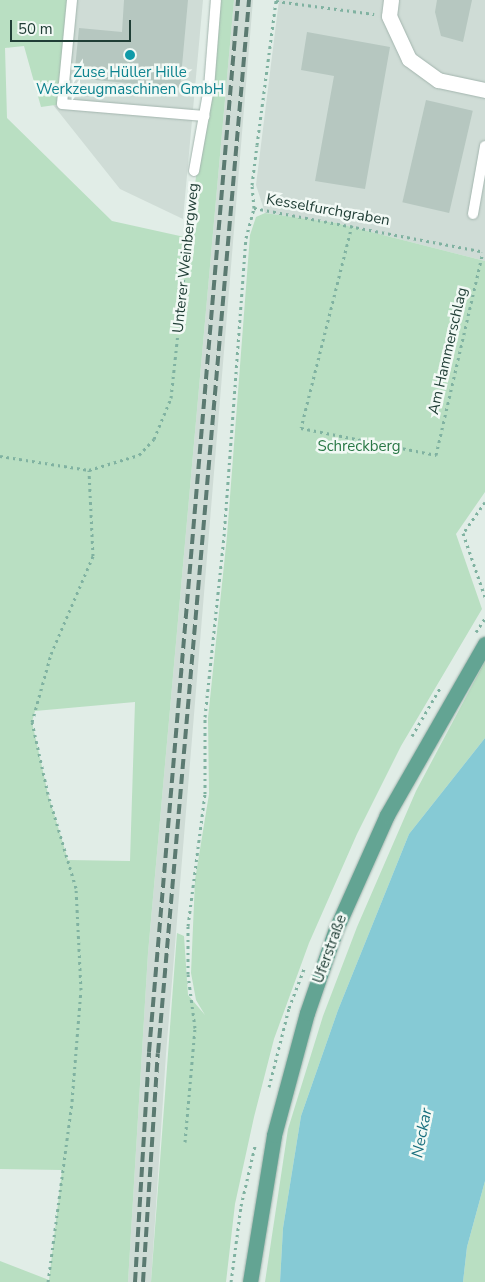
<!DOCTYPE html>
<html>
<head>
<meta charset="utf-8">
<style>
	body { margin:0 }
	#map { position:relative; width:485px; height:1282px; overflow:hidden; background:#e1ede7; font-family:"Nunito Sans",sans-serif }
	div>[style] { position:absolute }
	.built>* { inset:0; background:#cfdcd6 }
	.green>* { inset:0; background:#b9dfc2 }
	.water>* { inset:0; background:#86cad5 }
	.building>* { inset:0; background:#b6c7c0; transform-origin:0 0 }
	.path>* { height:3px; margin-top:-1.5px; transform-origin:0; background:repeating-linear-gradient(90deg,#80b2a1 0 2.5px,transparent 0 6.5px) }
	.roads { filter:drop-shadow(0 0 1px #a3b5ae) drop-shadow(0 0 1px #a3b5ae) }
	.lane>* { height:10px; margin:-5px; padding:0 5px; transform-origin:5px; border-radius:5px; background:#fff }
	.street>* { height:15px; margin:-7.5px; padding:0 7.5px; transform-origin:7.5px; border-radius:7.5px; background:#fff }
	.primary>* { height:15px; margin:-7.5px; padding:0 7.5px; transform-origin:7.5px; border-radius:7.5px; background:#63a493 }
	.rail>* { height:4px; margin-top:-2px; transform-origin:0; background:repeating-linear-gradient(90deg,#5b7a71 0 10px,transparent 0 15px) }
	.dots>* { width:14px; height:14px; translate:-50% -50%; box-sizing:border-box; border:2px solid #f2f9f5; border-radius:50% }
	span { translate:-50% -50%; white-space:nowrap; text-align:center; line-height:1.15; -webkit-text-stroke:5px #f2f9f5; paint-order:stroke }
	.culture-label { font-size:15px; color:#0d838f }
	.street-label { font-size:15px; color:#203e36 }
	.park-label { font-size:15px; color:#287745 }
	.water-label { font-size:16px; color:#176e7d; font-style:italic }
	.scale { position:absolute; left:10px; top:20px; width:121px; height:22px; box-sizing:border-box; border:2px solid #203e36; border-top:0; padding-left:6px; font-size:15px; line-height:18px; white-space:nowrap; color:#203e36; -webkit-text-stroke:4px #f2f9f5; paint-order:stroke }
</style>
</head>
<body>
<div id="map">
	<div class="built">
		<i style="clip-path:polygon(0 0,203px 0,183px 219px,120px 189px,46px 96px,56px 36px)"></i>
		<i style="clip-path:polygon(234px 0,253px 0,166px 1054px,151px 1282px,128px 1282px,148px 953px)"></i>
		<i style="clip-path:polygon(279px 0,485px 0,485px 261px,336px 223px,265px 213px,256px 185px)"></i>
	</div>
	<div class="green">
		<i style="clip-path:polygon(evenodd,0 0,72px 0,62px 104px,41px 107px,24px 46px,5px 48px,7px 118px,112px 221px,189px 238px,216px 0,234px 0,148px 953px,128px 1282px,0 1282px,0 1261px,49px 1280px,62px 1170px,0 1169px,0 0,135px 702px,130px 861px,68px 860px,48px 794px,32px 722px,35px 711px,135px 702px)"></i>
		<i style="clip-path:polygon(265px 213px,336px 223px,485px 261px,485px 492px,456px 534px,482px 609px,401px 746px,357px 834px,309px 943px,274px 1039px,254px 1117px,235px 1204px,226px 1282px,151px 1282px,177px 933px,184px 936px,188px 995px,205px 1015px,196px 1000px,191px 973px,195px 880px,209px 794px,208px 718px,227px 536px,250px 235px,256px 217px)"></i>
		<i style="clip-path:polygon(485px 661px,485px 738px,409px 834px,338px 1010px,301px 1116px,283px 1228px,280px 1282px,265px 1282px,288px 1129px,323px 1016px,357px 927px,416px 791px)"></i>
		<i style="clip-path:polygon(485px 1181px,485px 1282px,463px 1282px,467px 1247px)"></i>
	</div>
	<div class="water">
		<i style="clip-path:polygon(485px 738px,485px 1181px,467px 1247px,463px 1282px,280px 1282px,283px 1228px,301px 1116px,338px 1010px,409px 834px)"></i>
	</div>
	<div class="building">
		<i style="clip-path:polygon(124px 0,188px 0,180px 88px,74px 78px,79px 28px,122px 32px)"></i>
		<i style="clip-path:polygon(437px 0,472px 0,463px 42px,441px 36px,435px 12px)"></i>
		<i style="clip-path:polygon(307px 32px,390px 47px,365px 189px,315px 181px,334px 76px,301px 70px)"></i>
		<i style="left:426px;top:100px;width:48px;height:105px;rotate:13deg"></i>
	</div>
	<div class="path">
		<i style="left:276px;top:1px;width:99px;rotate:7.6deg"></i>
		<i style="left:254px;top:208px;width:234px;rotate:10.8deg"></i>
		<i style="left:352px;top:225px;width:209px;rotate:104.1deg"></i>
		<i style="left:301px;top:428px;width:138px;rotate:11.3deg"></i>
		<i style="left:436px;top:455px;width:208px;rotate:-77deg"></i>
		<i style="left:0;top:456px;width:90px;rotate:8.9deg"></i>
		<i style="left:89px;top:470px;width:52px;rotate:-16.7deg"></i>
		<i style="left:139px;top:455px;width:22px;rotate:-47deg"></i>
		<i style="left:154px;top:439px;width:44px;rotate:-67.5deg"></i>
		<i style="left:171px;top:398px;width:218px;rotate:-83.9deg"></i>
		<i style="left:485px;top:502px;width:38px;rotate:125deg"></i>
		<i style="left:463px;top:533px;width:68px;rotate:71deg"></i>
		<i style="left:476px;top:632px;width:17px;rotate:-57deg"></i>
		<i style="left:412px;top:736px;width:56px;rotate:-59.7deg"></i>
		<i style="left:269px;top:1087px;width:81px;rotate:-75.8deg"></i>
		<i style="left:289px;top:1008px;width:42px;rotate:-69deg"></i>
		<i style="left:185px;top:1142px;width:114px;rotate:-85deg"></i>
		<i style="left:195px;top:1028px;width:54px;rotate:-97.4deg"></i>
		<i style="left:188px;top:974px;width:48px;rotate:-90deg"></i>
		<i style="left:188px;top:926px;width:133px;rotate:-82.7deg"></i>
		<i style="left:205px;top:794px;width:77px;rotate:-90deg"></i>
		<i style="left:205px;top:717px;width:182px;rotate:-84deg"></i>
		<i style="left:224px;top:536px;width:299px;rotate:-85.8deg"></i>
		<i style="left:246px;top:238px;width:31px;rotate:-75deg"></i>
		<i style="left:254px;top:208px;width:23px;rotate:-95deg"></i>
		<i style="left:252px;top:185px;width:40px;rotate:-82.9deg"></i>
		<i style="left:257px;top:145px;width:146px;rotate:-82.5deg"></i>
		<i style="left:48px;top:1282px;width:183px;rotate:-82.4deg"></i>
		<i style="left:72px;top:1101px;width:111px;rotate:-85.4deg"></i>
		<i style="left:81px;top:990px;width:102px;rotate:-92.8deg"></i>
		<i style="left:76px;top:888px;width:98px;rotate:-106.6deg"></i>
		<i style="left:48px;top:794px;width:74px;rotate:-102.5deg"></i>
		<i style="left:32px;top:722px;width:71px;rotate:-74.4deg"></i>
		<i style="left:51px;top:654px;width:107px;rotate:-66.8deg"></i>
		<i style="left:93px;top:556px;width:86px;rotate:-92.7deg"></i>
		<i style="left:231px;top:1282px;width:77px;rotate:-82.5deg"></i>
		<i style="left:241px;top:1206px;width:62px;rotate:-76.9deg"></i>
	</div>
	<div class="roads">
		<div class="lane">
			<i style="left:72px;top:0;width:104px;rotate:95.5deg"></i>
			<i style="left:62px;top:104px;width:143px;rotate:4.8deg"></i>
			<i style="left:194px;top:171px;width:84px;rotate:-79.8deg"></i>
			<i style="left:209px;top:88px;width:88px;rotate:-85.5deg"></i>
			<i style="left:473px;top:214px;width:69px;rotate:-80deg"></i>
		</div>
		<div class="street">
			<i style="left:391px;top:0;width:16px;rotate:97deg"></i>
			<i style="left:389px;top:16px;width:47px;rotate:65.1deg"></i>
			<i style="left:409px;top:59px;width:36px;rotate:36deg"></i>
			<i style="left:438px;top:80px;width:48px;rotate:12deg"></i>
		</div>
		<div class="primary">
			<i style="left:250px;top:1282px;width:149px;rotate:-80.7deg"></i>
			<i style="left:274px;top:1135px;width:126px;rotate:-74.9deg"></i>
			<i style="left:307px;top:1013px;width:89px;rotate:-71deg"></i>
			<i style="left:336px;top:929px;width:125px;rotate:-65.9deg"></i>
			<i style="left:387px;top:815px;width:197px;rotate:-60.2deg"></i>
		</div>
	</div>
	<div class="rail">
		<i style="left:135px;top:1282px;width:230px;rotate:-86.5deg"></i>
		<i style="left:149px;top:1052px;width:1056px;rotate:-85.16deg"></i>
		<i style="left:143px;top:1282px;width:229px;rotate:-86.3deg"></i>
		<i style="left:158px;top:1053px;width:1057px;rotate:-85.06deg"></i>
	</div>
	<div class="dots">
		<i style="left:130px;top:55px;background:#0f9aa8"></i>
	</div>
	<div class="culture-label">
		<span style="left:130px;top:81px">Zuse Hüller Hille<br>Werkzeugmaschinen GmbH</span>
	</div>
	<div class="street-label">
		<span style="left:328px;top:210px;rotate:10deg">Kesselfurchgraben</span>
		<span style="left:186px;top:258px;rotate:-84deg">Unterer Weinbergweg</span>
		<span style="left:448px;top:351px;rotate:-77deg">Am Hammerschlag</span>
		<span style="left:330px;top:949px;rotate:-70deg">Uferstraße</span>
	</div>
	<div class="park-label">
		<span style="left:359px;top:447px">Schreckberg</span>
	</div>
	<div class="water-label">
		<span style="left:422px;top:1133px;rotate:-79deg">Neckar</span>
	</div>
	<div class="scale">50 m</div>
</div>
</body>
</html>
